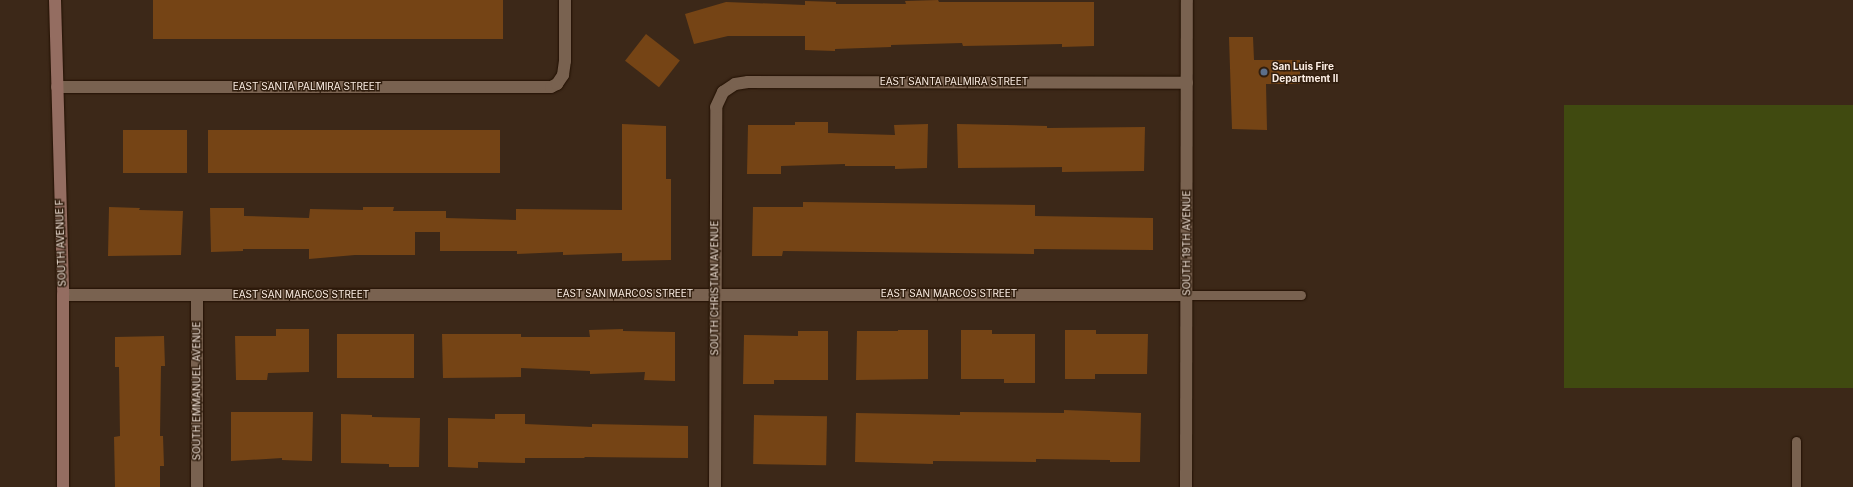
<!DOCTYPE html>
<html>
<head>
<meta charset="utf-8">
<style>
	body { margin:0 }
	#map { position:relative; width:1853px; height:487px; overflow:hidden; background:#3c2818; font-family:Inter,sans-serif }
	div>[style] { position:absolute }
	.green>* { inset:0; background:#404a10; transform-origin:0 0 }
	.building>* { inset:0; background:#754415; transform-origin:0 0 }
	.roads { filter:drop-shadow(0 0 1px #221002) drop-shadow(0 0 1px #221002) }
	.lane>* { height:9px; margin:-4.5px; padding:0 4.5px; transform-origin:4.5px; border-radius:4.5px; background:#796250 }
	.street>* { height:12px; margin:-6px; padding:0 6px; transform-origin:6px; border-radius:6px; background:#796250 }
	.secondary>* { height:12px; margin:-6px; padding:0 6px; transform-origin:6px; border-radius:6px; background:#946d61 }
	.dots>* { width:11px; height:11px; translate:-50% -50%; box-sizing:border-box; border:2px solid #311e0e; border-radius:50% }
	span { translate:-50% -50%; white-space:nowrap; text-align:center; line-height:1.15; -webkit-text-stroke:3px #311e0e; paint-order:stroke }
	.poi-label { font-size:10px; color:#fbede3; font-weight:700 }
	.left { translate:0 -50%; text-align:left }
	.street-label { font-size:10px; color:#fbede3 }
</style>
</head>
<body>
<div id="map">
	<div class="green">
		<i style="left:1564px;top:105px;width:289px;height:283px"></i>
	</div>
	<div class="building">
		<i style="left:153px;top:0;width:350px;height:39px"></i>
		<i style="clip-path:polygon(938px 0,939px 2px,1094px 2px,1094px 46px,1062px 47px,1062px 44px,963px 46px,962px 43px,891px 45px,891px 47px,835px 49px,835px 51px,805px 50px,805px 36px,728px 36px,694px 44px,685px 14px,726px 2px,805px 5px,805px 1px,836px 2px,836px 4px,906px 4px,905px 1px)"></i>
		<i style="left:646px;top:34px;width:43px;height:34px;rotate:38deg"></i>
		<i style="clip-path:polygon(1229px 37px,1253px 37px,1254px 60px,1300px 60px,1300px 84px,1266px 84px,1267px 130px,1232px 129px)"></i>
		<i style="clip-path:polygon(795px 122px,828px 122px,828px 133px,895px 135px,894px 125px,928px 124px,927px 168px,895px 169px,895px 166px,845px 166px,845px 164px,781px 166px,781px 174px,747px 174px,748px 125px,795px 125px)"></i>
		<i style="clip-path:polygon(622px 124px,666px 126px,666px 179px,671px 179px,671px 260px,622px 261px,622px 253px,563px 255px,563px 252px,517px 254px,517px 251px,440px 251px,440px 232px,415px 232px,415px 255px,355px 255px,309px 259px,309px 249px,243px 249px,243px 251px,211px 252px,210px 208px,244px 208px,244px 216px,309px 218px,310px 209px,363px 210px,363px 207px,394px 207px,393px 211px,446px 211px,446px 218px,516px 220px,516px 209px,622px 210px)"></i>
		<i style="clip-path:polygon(957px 124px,1047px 126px,1047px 128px,1145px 127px,1144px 171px,1062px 172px,1062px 167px,958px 168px)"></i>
		<i style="left:123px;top:130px;width:64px;height:43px"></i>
		<i style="left:208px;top:130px;width:292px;height:43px"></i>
		<i style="clip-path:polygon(803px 202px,1035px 205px,1035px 216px,1153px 218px,1153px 250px,1034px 249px,1034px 254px,783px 251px,782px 256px,752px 256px,753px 207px,803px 207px)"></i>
		<i style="clip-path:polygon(109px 207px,140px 208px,139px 210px,183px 211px,181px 255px,108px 256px)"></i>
		<i style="clip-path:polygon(276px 329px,309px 329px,309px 372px,268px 373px,267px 380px,236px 380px,235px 336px,276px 336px)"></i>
		<i style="clip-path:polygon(623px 329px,623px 331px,675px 332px,675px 381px,644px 380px,645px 372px,590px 374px,590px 371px,521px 368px,521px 377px,443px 378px,442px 334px,521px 334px,521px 337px,590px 337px,589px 330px)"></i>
		<i style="clip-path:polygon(898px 330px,928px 330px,928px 379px,856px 380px,857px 331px,898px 331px)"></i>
		<i style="clip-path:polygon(961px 330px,992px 330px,992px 334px,1035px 334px,1035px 383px,1004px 383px,1004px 379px,961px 379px)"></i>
		<i style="clip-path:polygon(1065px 330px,1096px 330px,1096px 334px,1148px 334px,1147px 374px,1095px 374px,1095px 379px,1065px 379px)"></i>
		<i style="clip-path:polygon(798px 331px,828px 331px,828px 380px,774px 380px,774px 384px,743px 384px,744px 335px,798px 336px)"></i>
		<i style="left:337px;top:334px;width:77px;height:44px"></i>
		<i style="clip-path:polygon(164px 336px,165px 366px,161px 366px,160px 436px,163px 436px,164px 466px,160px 466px,160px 487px,115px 487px,114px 437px,120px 436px,119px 367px,115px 367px,115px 337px)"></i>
		<i style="clip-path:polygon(1064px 410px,1141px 413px,1140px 462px,1110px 462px,1110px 460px,1036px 459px,1036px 462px,933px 461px,933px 464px,855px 462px,856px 413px,960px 415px,960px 412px,1064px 413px)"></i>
		<i style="clip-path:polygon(231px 412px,313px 412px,312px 461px,282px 460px,282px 458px,231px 461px)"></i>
		<i style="clip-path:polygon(341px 414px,372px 415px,372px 417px,420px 418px,419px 467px,389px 467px,389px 464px,341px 463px)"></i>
		<i style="clip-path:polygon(495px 414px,525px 414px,525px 424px,592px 427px,592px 424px,688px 426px,688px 458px,584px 457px,585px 458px,525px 458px,525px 463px,478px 462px,478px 468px,448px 467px,448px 418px,495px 419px)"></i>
		<i style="left:754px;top:415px;width:73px;height:49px;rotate:1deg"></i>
	</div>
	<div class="roads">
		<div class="lane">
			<i style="left:1187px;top:295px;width:114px"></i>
			<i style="left:1796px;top:441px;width:46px;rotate:90deg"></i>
		</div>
		<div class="street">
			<i style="left:57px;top:87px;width:494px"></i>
			<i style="left:551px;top:87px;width:7px;rotate:-27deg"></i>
			<i style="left:557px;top:84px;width:11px;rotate:-56deg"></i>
			<i style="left:563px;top:75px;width:14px;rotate:-82deg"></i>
			<i style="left:565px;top:61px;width:61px;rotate:-90deg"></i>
			<i style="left:63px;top:295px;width:1124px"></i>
			<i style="left:197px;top:296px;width:191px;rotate:90deg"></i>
			<i style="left:715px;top:487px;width:380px;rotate:-89.8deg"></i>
			<i style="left:716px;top:107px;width:17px;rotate:-65deg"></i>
			<i style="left:723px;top:92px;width:14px;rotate:-34deg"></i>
			<i style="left:735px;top:84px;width:13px;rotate:-9deg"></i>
			<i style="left:748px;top:82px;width:439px;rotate:0.1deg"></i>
			<i style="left:1186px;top:487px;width:487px;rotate:-89.9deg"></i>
		</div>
		<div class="secondary">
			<i style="left:55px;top:0;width:295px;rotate:88.4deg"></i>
			<i style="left:63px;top:295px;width:192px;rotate:90deg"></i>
		</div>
	</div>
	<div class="dots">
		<i style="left:1264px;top:72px;background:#5c6f8a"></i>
	</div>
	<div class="poi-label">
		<span class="left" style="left:1272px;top:72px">San Luis Fire<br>Department II</span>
	</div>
	<div class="street-label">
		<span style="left:954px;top:82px">EAST SANTA PALMIRA STREET</span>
		<span style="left:307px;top:87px">EAST SANTA PALMIRA STREET</span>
		<span style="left:61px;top:243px;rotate:-92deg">SOUTH AVENUE F</span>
		<span style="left:1187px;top:243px;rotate:-90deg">SOUTH 19TH AVENUE</span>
		<span style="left:715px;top:288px;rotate:-90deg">SOUTH CHRISTIAN AVENUE</span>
		<span style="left:625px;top:294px">EAST SAN MARCOS STREET</span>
		<span style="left:949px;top:294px">EAST SAN MARCOS STREET</span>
		<span style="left:301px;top:295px">EAST SAN MARCOS STREET</span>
		<span style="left:197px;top:391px;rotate:-90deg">SOUTH EMMANUEL AVENUE</span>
	</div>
</div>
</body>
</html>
